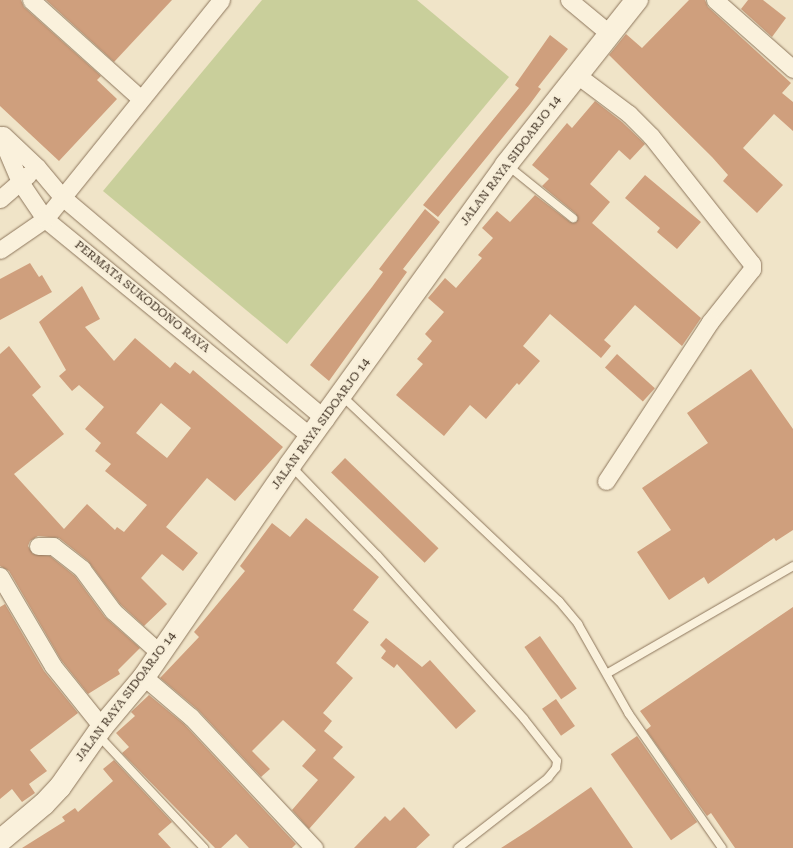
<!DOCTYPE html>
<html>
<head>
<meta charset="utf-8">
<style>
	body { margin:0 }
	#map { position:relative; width:793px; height:848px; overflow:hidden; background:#f0e4c8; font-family:"Roboto Serif",serif }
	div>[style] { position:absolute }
	.green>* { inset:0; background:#c9cf9b }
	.building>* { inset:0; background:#cf9f7d; transform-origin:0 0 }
	.roads { filter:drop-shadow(0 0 1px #8d765c) drop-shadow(0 0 1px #8d765c) }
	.lane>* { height:8px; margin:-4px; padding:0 4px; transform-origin:4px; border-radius:4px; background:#faf1dc }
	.street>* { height:17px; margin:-8.5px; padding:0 8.5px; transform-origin:8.5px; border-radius:8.5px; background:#faf1dc }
	.secondary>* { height:22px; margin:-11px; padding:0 11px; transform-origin:11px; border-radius:11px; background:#faf1dc }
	span { translate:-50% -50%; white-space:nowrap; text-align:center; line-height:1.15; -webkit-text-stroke:3.5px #f7eed8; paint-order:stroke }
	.street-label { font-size:12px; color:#3d2e20 }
</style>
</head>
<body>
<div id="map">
	<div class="green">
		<i style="clip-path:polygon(262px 0,417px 0,509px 77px,287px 344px,103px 191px)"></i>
	</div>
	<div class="building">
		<i style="clip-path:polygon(0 0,21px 0,24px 7px,101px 76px,97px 80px,117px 99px,59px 161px,0 106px)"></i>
		<i style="clip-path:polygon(46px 0,172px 0,114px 62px)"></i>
		<i style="clip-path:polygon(689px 0,705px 0,708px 7px,791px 83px,782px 93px,793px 102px,793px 131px,774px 114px,743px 148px,783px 185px,757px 213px,723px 181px,728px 175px,712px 157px,609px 55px,626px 34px,642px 48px)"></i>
		<i style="clip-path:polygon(748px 0,763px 0,786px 18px,772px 37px,741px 9px)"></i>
		<i style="clip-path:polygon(550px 35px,568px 49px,538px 87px,541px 89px,530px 104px,438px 217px,423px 205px,519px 88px,515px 85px)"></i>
		<i style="clip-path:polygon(595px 101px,622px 122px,645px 144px,630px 160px,619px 150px,590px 184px,610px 202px,592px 223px,701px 318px,682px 346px,635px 305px,604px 340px,611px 346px,601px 358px,550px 314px,523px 346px,540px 361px,519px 385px,517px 383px,486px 419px,470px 405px,444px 436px,396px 395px,423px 364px,417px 359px,432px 341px,425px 334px,444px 312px,428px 298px,445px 278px,456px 288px,482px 258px,478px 255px,493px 238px,482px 228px,497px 211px,510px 222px,535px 195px,570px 222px,577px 222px,576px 214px,542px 186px,549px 179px,532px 165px,567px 123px,572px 128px)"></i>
		<i style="clip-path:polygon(645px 175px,701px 222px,677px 249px,657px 232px,660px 228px,625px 198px)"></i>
		<i style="clip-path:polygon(425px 209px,440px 222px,403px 269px,407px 272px,329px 381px,310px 365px,372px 287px,383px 272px,379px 269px)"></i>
		<i style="clip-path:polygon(30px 263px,39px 277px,42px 275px,52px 292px,0 320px,0 279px)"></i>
		<i style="clip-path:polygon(evenodd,82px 286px,100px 319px,85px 327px,114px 361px,135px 338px,170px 368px,175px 362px,190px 374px,193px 370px,283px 447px,235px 501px,207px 478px,166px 527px,198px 553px,183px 571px,162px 554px,141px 578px,167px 604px,144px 626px,120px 604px,88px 561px,59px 538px,38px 536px,30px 541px,28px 546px,33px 554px,50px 556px,75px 576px,105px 617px,140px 648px,118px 670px,120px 674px,88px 694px,61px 660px,9px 571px,0 566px,0 354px,9px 346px,41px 387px,32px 395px,64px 434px,14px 474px,64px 529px,87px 504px,115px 530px,117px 527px,124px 532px,147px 505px,105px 471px,111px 464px,95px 451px,101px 443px,85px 429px,104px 407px,79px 385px,72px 391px,59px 376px,66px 370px,39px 322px,82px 286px,161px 403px,191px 428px,167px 458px,136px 433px,161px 403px)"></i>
		<i style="left:617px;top:354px;width:51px;height:18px;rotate:42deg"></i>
		<i style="clip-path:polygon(751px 369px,793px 429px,793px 530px,776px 541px,774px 538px,708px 584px,704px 577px,669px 600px,637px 552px,671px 530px,642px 488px,708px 443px,687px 413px)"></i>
		<i style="left:345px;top:458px;width:130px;height:20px;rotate:44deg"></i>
		<i style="clip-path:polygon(306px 518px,379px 577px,353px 610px,369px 622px,336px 663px,353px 678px,323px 713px,332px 721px,324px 731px,343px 747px,333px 758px,355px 777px,309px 829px,292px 810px,318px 780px,302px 766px,316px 750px,283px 720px,252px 751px,270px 769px,261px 777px,198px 710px,160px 678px,199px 637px,194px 632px,245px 571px,240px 566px,272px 523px,290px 537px)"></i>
		<i style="clip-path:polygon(5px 604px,44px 671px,78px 713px,30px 750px,47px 771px,29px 784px,35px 793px,22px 802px,12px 789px,0 799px,0 607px)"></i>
		<i style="clip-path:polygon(793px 607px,793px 848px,735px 848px,711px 813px,707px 816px,646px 730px,651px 726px,640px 711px)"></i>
		<i style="left:540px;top:636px;width:64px;height:19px;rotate:55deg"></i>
		<i style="clip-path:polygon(386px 638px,422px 667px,430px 660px,476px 711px,456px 729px,397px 664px,394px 668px,381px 658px,386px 651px,380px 645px)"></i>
		<i style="clip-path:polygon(149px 695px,184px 724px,296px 844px,292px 848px,249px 848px,236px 834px,221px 848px,215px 848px,122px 753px,129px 747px,116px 733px,135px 716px,131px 712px)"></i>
		<i style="left:556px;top:699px;width:33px;height:17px;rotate:55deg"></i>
		<i style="left:637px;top:736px;width:105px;height:32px;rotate:55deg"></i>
		<i style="clip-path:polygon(114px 760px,172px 822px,158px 834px,171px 848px,22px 848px,65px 821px,62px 817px,75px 808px,78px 812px,113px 781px,103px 769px)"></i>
		<i style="clip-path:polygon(591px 787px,633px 848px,501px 848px,529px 830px)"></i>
		<i style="clip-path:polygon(404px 807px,430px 835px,416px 848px,354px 848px,385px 816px,390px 821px)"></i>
	</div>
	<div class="roads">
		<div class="lane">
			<i style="left:507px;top:165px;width:85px;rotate:38.8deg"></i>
			<i style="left:342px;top:396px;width:299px;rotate:43.4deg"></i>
			<i style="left:559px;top:601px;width:30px;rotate:50deg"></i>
			<i style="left:578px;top:624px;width:103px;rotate:60.5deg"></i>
			<i style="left:629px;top:714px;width:163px;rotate:55.2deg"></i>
			<i style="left:291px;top:466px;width:124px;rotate:46deg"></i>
			<i style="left:377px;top:555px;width:220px;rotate:48.1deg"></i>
			<i style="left:524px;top:719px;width:53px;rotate:51.8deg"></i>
			<i style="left:557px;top:761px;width:7px;rotate:98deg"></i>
			<i style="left:556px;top:768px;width:13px;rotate:129deg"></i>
			<i style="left:548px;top:778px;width:114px;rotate:142.1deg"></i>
			<i style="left:608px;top:673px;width:214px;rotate:-30deg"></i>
			<i style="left:98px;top:735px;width:155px;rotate:46.8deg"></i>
		</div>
		<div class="street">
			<i style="left:31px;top:0;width:147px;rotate:42deg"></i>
			<i style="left:569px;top:0;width:53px;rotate:39.7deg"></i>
			<i style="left:715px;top:0;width:104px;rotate:41.5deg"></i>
			<i style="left:577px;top:75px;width:65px;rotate:36.9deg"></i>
			<i style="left:629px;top:114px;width:31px;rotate:45deg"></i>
			<i style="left:651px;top:136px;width:163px;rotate:51.7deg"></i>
			<i style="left:752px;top:264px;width:5px;rotate:90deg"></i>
			<i style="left:752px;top:269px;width:68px;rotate:128.4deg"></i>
			<i style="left:710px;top:322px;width:190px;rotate:123.2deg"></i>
			<i style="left:0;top:135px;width:51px;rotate:66.9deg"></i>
			<i style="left:20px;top:182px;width:45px;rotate:56deg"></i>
			<i style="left:45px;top:219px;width:344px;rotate:39.3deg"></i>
			<i style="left:3px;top:135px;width:47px;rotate:43.3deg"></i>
			<i style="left:37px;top:167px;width:38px;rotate:50deg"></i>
			<i style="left:61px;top:196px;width:346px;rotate:40.2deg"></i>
			<i style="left:0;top:199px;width:37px;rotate:-41deg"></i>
			<i style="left:0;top:250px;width:55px;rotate:-34.6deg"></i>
			<i style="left:45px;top:219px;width:281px;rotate:-51.2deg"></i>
			<i style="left:38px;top:546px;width:15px"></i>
			<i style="left:53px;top:546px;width:37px;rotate:38deg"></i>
			<i style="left:82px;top:569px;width:52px;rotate:53.6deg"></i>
			<i style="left:113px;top:611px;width:64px;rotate:41.9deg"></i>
			<i style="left:0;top:576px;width:104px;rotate:59.5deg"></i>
			<i style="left:53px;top:666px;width:78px;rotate:51.2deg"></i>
			<i style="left:144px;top:677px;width:62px;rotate:40.4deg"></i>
			<i style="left:191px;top:717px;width:180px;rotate:46.8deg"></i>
		</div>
		<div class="secondary">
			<i style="left:0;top:841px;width:57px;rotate:-40.1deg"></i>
			<i style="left:44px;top:804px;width:23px;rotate:-47deg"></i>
			<i style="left:60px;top:787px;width:73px;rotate:-55deg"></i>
			<i style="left:102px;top:727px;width:65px;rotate:-50deg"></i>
			<i style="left:144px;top:677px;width:257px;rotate:-55.4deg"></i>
			<i style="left:290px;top:465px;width:370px;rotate:-54.2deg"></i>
			<i style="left:506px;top:165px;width:211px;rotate:-51.6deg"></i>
		</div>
	</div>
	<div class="street-label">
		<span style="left:511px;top:161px;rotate:-53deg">JALAN RAYA SIDOARJO 14</span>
		<span style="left:142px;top:297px;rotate:39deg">PERMATA SUKODONO RAYA</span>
		<span style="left:321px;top:424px;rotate:-54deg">JALAN RAYA SIDOARJO 14</span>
		<span style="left:126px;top:697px;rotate:-53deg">JALAN RAYA SIDOARJO 14</span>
	</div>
</div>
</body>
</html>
